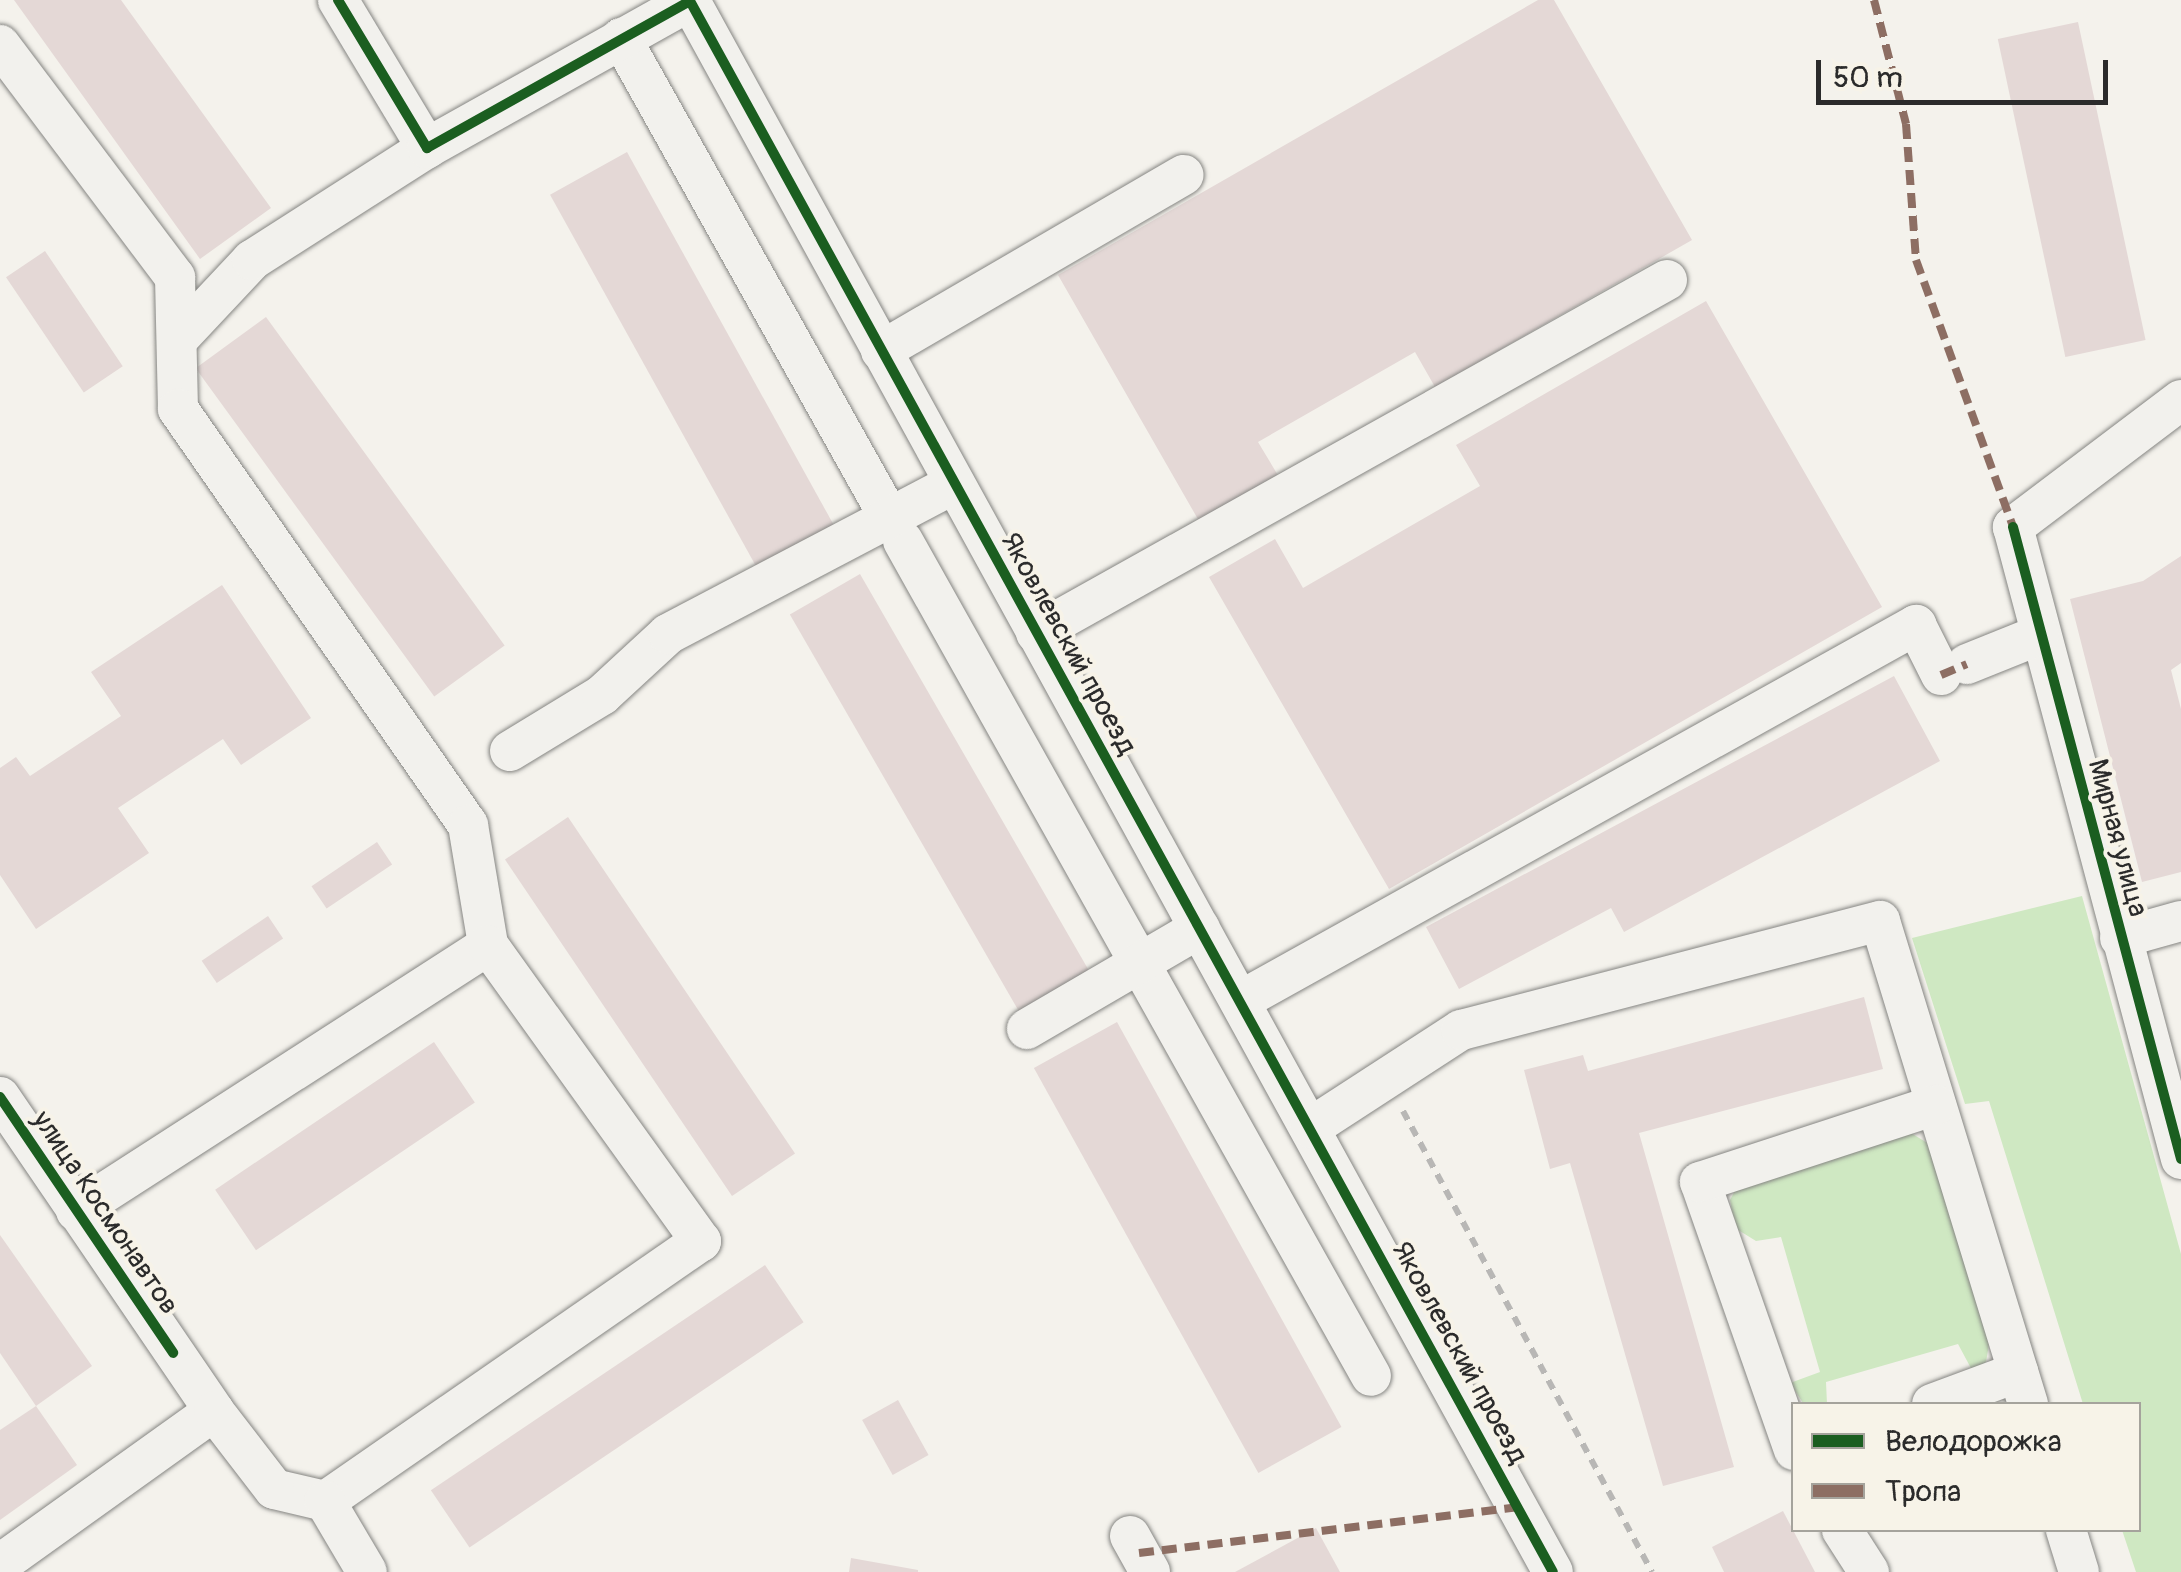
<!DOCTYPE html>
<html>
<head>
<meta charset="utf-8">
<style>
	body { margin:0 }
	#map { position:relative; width:2181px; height:1572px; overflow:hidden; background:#f4f2ec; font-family:Pangolin,sans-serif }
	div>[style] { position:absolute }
	.green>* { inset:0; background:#cfe8c2 }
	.building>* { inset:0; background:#e4d8d6; transform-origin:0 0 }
	.path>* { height:6px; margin-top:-3px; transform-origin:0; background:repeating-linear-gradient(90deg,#b8b7b5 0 10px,transparent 0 18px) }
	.roads { filter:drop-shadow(0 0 2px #858582) drop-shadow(0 0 2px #858582) }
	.minor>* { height:40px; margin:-20px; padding:0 20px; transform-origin:20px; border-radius:20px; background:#f2f1ed }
	.quiet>* { height:8px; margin-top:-4px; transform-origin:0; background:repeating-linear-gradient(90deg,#8d6e63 0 15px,transparent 0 23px) }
	.cycleway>* { height:10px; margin:-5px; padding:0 5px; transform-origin:5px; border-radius:5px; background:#1b5e20 }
	span { translate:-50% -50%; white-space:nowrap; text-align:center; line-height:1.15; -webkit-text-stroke:8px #f7f3e8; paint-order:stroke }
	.street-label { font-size:28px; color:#2b2b2b }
	.legend { position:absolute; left:1791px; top:1402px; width:350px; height:130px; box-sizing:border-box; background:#f7f3e8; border:2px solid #a5a39c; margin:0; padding:12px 18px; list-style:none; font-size:30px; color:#2b2b2b }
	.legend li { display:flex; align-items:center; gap:20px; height:50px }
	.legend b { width:50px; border:2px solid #a5a39c }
	.scale { position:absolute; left:1816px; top:60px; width:292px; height:45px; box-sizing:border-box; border:5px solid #2b2b2b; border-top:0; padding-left:12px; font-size:30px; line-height:35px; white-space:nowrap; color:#2b2b2b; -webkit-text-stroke:8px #f7f3e8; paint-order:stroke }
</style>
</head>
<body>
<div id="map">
	<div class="green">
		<i style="clip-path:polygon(2082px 896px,2181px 1254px,2181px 1572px,2136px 1572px,2122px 1530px,2138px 1530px,2138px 1404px,2083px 1404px,1989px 1101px,1965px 1104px,1912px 938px)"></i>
		<i style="clip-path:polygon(1911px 1133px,1929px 1144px,1989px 1344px,1986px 1362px,1973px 1372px,1958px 1344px,1826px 1382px,1827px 1404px,1803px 1403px,1790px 1383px,1820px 1372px,1781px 1237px,1756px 1241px,1735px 1228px,1730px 1200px,1740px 1181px)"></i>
	</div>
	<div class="building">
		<i style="clip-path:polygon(14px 0,121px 0,271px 208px,200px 259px)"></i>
		<i style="clip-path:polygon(1538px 0,1554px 0,1692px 240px,1435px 387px,1415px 352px,1258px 442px,1282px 482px,1203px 528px,1058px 275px)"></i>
		<i style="left:2078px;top:22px;width:325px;height:82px;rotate:78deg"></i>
		<i style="left:627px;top:152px;width:428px;height:88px;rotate:61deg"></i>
		<i style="left:45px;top:251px;width:139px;height:47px;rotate:56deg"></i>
		<i style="clip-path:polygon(1706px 301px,1882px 607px,1389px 889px,1209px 577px,1275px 539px,1303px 588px,1480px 486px,1456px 445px)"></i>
		<i style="left:266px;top:317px;width:406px;height:87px;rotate:54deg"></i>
		<i style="clip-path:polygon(2181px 556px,2181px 663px,2171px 670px,2181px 709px,2181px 872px,2142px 882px,2070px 599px,2143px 581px)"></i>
		<i style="left:860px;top:574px;width:463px;height:81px;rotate:60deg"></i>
		<i style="clip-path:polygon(222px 585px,311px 718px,241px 765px,223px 739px,118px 808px,149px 853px,36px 929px,0 875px,0 768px,16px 757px,30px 776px,121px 716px,91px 672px)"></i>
		<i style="clip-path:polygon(1894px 676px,1940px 761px,1624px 932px,1611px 908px,1459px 989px,1426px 927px)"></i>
		<i style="left:568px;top:817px;width:406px;height:76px;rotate:56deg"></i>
		<i style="left:377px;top:842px;width:27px;height:79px;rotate:56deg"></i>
		<i style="left:268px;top:916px;width:27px;height:80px;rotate:56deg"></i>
		<i style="clip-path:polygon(1864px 997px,1883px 1069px,1639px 1133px,1734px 1467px,1663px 1486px,1570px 1163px,1550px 1169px,1524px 1070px,1583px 1055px,1588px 1071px)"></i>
		<i style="left:1117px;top:1022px;width:463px;height:95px;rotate:61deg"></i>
		<i style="left:434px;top:1042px;width:73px;height:264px;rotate:56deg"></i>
		<i style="clip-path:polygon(0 1235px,92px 1366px,36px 1406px,0 1353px)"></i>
		<i style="left:765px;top:1265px;width:69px;height:403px;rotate:56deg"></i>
		<i style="left:898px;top:1400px;width:63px;height:41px;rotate:61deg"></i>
		<i style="clip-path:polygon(36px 1406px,77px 1465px,0 1520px,0 1430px)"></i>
		<i style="clip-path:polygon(1783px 1511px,1815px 1572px,1724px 1572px,1712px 1547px)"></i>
		<i style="clip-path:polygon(1316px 1528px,1340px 1572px,1235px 1572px)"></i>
		<i style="clip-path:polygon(851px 1558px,918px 1570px,918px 1572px,849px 1572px)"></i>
	</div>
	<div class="path">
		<i style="left:1403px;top:1111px;width:524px;rotate:61.63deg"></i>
	</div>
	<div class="roads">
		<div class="minor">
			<i style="left:338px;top:0;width:173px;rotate:59deg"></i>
			<i style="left:621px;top:38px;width:549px;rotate:60.77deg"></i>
			<i style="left:0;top:45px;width:291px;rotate:53deg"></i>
			<i style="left:175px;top:277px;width:132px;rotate:88.7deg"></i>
			<i style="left:178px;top:409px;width:507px;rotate:55.12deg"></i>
			<i style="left:468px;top:825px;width:122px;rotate:80.5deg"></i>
			<i style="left:177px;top:340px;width:110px;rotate:-46.8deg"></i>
			<i style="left:252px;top:260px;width:208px;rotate:-32.6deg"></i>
			<i style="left:427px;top:148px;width:301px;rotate:-29.2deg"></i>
			<i style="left:690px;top:1px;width:1792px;rotate:61.22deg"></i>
			<i style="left:881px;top:351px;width:350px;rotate:-30.2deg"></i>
			<i style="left:2181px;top:400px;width:211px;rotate:142.9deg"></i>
			<i style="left:2013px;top:527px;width:654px;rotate:75.11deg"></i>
			<i style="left:903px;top:541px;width:957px;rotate:60.73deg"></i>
			<i style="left:1036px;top:633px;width:723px;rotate:-29.22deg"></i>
			<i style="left:1967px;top:664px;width:78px;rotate:-21.9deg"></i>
			<i style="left:510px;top:751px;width:108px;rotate:-31.3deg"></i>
			<i style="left:602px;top:695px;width:90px;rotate:-42.7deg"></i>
			<i style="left:668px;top:634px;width:323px;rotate:-27.7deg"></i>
			<i style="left:2120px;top:938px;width:63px;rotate:-15.6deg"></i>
			<i style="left:1240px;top:1001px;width:774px;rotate:-29.08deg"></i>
			<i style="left:1916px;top:625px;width:56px;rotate:63.4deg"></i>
			<i style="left:1027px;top:1029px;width:200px;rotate:-30.3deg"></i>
			<i style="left:0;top:1097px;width:380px;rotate:55.7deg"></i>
			<i style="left:214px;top:1411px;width:263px;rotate:144.4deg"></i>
			<i style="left:1310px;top:1128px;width:180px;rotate:-33deg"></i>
			<i style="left:1461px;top:1030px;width:433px;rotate:-14.6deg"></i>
			<i style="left:1880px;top:921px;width:505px;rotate:72.96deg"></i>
			<i style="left:76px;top:1211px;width:490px;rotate:-32.8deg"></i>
			<i style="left:488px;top:945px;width:365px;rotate:54.3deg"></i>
			<i style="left:701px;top:1241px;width:457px;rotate:145.3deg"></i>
			<i style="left:325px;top:1501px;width:52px;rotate:-166.8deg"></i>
			<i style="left:274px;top:1489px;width:98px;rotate:-127.6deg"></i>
			<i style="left:1932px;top:1404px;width:92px;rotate:-20.4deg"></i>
			<i style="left:1794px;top:1450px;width:284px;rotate:-109.3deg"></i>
			<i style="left:1700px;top:1182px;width:248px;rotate:-18.1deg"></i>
			<i style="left:325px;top:1501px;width:82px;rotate:59.4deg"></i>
			<i style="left:1842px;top:1530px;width:50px;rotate:57.3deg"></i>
			<i style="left:2066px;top:1530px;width:44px;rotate:72.8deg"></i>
			<i style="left:1130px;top:1536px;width:41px;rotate:60.9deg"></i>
		</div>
	</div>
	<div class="quiet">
		<i style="left:1874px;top:0;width:128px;rotate:75.5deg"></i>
		<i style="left:1906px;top:124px;width:136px;rotate:85.8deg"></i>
		<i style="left:1916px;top:260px;width:284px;rotate:70deg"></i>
		<i style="left:1941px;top:675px;width:28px;rotate:-23deg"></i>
		<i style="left:1139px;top:1553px;width:381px;rotate:-6.9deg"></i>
	</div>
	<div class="cycleway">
		<i style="left:338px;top:0;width:173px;rotate:59deg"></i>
		<i style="left:427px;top:148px;width:301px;rotate:-29.2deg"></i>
		<i style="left:690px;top:1px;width:1792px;rotate:61.22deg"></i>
		<i style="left:2013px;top:527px;width:654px;rotate:75.11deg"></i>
		<i style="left:0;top:1097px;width:309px;rotate:55.9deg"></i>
	</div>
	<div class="street-label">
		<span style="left:1068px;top:644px;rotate:61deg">Яковлевский проезд</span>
		<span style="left:2117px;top:838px;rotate:75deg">Мирная улица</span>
		<span style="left:105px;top:1213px;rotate:56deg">улица Космонавтов</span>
		<span style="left:1459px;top:1353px;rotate:61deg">Яковлевский проезд</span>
	</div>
	<ul class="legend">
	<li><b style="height:12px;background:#1b5e20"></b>Велодорожка</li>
	<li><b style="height:12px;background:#8d6e63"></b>Тропа</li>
	</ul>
	<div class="scale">50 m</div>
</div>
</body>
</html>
